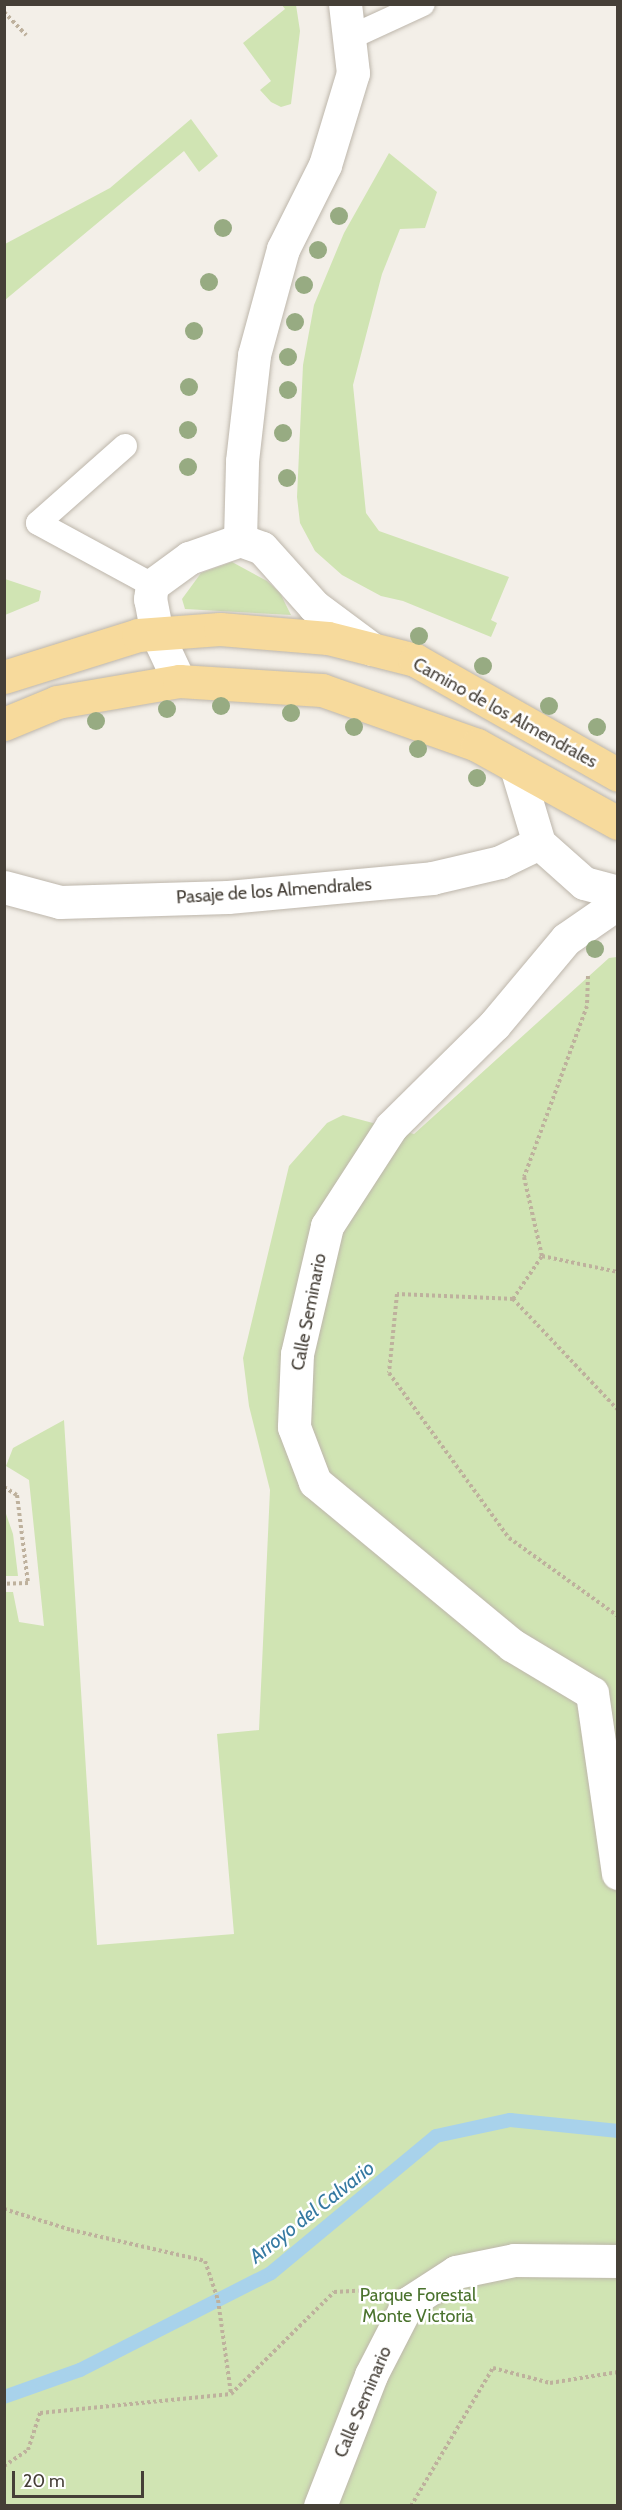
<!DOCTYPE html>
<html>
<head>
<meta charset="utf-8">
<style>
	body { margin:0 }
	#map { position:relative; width:622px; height:2510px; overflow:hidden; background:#f3efe8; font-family:Cabin,sans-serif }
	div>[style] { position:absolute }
	.green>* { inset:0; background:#d0e4b3 }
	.stream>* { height:14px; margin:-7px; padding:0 7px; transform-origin:7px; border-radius:7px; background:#a8d2eb }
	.path>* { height:4px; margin-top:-2px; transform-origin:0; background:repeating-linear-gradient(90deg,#beb19d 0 3px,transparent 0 6px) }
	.roads { filter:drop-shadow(0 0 2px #bdb6ab) drop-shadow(0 0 2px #bdb6ab) }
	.service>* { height:24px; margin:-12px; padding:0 12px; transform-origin:12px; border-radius:12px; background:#fff }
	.minor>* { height:33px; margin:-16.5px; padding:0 16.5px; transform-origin:16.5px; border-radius:16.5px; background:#fff }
	.tertiary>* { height:33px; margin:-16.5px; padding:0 16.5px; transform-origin:16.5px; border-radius:16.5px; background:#fff }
	.primary>* { height:33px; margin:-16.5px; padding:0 16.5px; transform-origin:16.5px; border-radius:16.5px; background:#f7da9c }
	.trees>* { width:18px; height:18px; margin:-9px; border-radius:50%; background:#97ab82 }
	span { translate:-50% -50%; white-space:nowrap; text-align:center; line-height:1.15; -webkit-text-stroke:5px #fff; paint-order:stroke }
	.street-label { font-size:18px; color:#453f37 }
	.park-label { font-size:18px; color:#4b732e }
	.water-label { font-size:20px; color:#3579a2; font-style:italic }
	.frame { position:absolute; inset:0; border:6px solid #453f37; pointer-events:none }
	.scale { position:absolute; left:12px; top:2471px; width:132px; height:27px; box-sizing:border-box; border:3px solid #453f37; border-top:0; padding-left:8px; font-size:18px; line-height:21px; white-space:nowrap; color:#453f37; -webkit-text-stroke:4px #fff; paint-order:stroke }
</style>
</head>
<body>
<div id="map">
	<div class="green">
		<i style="clip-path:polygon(282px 5px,296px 5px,300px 31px,291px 104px,281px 107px,271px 102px,260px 90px,271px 81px,243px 43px,285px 9px)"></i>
		<i style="clip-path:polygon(191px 119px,218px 156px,199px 172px,184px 151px,5px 300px,5px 244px,110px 188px)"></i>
		<i style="clip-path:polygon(389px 153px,437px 192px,425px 228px,400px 229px,382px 274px,353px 385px,366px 513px,379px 531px,509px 577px,491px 620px,497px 623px,491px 637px,403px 601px,381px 596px,342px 575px,315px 551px,300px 523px,297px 497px,303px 365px,314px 305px,344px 233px)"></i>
		<i style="clip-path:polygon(232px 562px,267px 581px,280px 593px,291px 615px,185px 609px,182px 599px,201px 573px)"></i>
		<i style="clip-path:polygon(5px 579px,41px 591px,39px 601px,5px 615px)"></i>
		<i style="clip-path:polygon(617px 957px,617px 2505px,5px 2506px,5px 1592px,13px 1592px,19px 1622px,44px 1626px,29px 1480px,6px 1466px,13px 1448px,64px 1420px,97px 1945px,234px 1934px,217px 1734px,259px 1730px,270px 1490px,249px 1406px,243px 1358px,289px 1166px,327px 1123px,343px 1115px,414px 1134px,609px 958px)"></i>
		<i style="clip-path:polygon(5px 1511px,13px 1534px,18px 1576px,5px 1576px)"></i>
	</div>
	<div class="stream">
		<i style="left:4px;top:2397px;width:81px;rotate:-19.6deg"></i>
		<i style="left:80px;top:2370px;width:214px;rotate:-26.9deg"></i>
		<i style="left:271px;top:2273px;width:214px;rotate:-39.7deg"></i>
		<i style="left:436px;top:2136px;width:76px;rotate:-12.2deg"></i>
		<i style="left:510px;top:2120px;width:109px;rotate:5.8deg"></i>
	</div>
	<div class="path">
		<i style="left:4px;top:12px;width:32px;rotate:46deg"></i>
		<i style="left:588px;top:976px;width:30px;rotate:92deg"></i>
		<i style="left:587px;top:1006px;width:182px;rotate:110.2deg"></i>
		<i style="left:524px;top:1177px;width:81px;rotate:77.2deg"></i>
		<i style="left:542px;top:1256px;width:78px;rotate:11.9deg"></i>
		<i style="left:513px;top:1299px;width:52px;rotate:-56deg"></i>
		<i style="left:618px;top:1410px;width:153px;rotate:-133.4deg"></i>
		<i style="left:513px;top:1299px;width:116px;rotate:-177.5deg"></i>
		<i style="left:397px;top:1294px;width:79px;rotate:95.8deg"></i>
		<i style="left:389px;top:1373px;width:204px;rotate:54deg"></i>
		<i style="left:509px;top:1538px;width:134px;rotate:35.6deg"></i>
		<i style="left:4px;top:1487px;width:15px;rotate:32deg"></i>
		<i style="left:17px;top:1495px;width:89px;rotate:82.9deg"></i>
		<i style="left:28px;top:1583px;width:24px;rotate:178deg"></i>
		<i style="left:4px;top:2209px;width:70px;rotate:17.4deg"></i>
		<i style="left:71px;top:2230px;width:138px;rotate:13deg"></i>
		<i style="left:205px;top:2261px;width:41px;rotate:71.6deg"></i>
		<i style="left:218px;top:2300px;width:95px;rotate:82.1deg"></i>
		<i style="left:4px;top:2466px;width:29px;rotate:-34deg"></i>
		<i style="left:28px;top:2450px;width:39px;rotate:-72deg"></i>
		<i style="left:40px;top:2413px;width:192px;rotate:-5.7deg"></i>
		<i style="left:231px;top:2394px;width:145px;rotate:-44.7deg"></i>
		<i style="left:334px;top:2292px;width:37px;rotate:-3deg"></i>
		<i style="left:411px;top:2506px;width:161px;rotate:-59.3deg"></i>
		<i style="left:493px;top:2368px;width:59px;rotate:14.7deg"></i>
		<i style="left:550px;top:2383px;width:69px;rotate:-9.2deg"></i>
	</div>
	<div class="roads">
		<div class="service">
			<i style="left:349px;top:38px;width:81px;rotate:-24.7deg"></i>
			<i style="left:125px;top:446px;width:116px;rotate:138.5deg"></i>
			<i style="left:38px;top:523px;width:130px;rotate:28.5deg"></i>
		</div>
		<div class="minor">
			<i style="left:516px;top:767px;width:79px;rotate:73.2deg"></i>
			<i style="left:539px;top:843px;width:60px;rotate:41.6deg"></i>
			<i style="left:584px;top:883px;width:35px;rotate:15deg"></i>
			<i style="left:4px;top:887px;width:58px;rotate:15deg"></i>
			<i style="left:60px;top:902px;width:168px;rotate:-1.7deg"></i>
			<i style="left:228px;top:897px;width:205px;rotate:-5.3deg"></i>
			<i style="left:432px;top:878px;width:70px;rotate:-13.2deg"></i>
			<i style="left:500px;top:862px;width:43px;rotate:-26deg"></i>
			<i style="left:618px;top:903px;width:63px;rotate:145.3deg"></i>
			<i style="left:566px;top:939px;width:112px;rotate:129.9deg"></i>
			<i style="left:494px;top:1025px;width:145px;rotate:135.3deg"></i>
			<i style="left:391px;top:1127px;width:118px;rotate:122.9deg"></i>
			<i style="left:327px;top:1226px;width:131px;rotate:103.2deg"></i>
			<i style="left:297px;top:1354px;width:73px;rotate:92.4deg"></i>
			<i style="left:294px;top:1427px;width:59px;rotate:69.1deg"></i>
			<i style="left:315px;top:1482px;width:256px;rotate:39.6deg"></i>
			<i style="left:512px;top:1645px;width:93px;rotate:31deg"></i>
			<i style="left:592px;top:1693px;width:182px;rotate:81.8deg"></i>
			<i style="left:320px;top:2506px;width:141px;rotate:-68.7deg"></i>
			<i style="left:371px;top:2375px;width:81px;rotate:-62.8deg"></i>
			<i style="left:408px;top:2303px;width:57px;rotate:-32.9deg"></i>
			<i style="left:456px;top:2272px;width:59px;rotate:-11.7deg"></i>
			<i style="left:514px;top:2260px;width:104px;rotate:0.6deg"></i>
		</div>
		<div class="tertiary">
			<i style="left:240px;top:540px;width:79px;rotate:-88.5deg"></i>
			<i style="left:242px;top:461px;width:107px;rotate:-83.5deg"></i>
			<i style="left:254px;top:355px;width:110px;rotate:-74.7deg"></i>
			<i style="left:283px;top:249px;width:94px;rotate:-63.4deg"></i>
			<i style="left:325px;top:165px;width:96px;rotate:-73.1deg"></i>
			<i style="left:353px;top:73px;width:69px;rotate:-96.6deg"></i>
			<i style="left:179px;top:681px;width:52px;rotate:-115.1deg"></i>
			<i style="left:157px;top:634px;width:36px;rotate:-101deg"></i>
			<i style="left:150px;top:599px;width:14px;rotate:-82deg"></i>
			<i style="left:152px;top:585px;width:46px;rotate:-36.1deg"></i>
			<i style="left:189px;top:558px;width:54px;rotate:-19.4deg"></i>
			<i style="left:240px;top:540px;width:23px;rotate:20deg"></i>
			<i style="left:262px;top:548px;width:78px;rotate:48.1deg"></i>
			<i style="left:314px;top:606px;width:72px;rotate:36.6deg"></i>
		</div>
		<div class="primary">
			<i style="left:4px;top:677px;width:140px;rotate:-17.4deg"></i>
			<i style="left:138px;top:635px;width:82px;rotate:-4.2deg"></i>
			<i style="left:220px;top:629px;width:108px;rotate:4.8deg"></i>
			<i style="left:328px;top:638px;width:90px;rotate:14.2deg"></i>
			<i style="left:415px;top:660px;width:233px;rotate:29.5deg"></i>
			<i style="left:4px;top:724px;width:57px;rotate:-22.5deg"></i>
			<i style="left:57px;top:702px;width:124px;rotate:-9.8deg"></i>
			<i style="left:179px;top:681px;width:143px;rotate:3.6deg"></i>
			<i style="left:322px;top:690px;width:164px;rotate:19.5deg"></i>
			<i style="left:477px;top:745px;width:161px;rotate:29deg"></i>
		</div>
	</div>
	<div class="trees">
		<i style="left:339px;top:216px"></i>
		<i style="left:223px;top:228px"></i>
		<i style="left:318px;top:250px"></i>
		<i style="left:209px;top:282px"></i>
		<i style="left:304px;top:285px"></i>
		<i style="left:295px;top:322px"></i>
		<i style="left:194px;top:331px"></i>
		<i style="left:288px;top:357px"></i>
		<i style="left:189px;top:387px"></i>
		<i style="left:288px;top:390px"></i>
		<i style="left:188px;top:430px"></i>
		<i style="left:283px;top:433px"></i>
		<i style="left:188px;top:467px"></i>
		<i style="left:287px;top:478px"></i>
		<i style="left:419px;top:636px"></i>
		<i style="left:483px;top:666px"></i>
		<i style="left:221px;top:706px"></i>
		<i style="left:549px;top:706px"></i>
		<i style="left:167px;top:709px"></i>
		<i style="left:291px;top:713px"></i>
		<i style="left:96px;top:721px"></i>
		<i style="left:354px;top:727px"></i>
		<i style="left:597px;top:727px"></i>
		<i style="left:418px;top:749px"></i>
		<i style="left:477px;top:778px"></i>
		<i style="left:595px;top:949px"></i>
	</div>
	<div class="street-label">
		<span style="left:505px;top:713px;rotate:29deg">Camino de los Almendrales</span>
		<span style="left:274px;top:891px;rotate:-4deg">Pasaje de los Almendrales</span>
		<span style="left:309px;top:1312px;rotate:-79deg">Calle Seminario</span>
		<span style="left:363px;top:2402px;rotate:-67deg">Calle Seminario</span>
	</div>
	<div class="park-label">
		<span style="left:418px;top:2306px">Parque Forestal<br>Monte Victoria</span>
	</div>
	<div class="water-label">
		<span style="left:312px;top:2212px;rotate:-38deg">Arroyo del Calvario</span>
	</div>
	<div class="frame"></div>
	<div class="scale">20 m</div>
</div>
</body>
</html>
